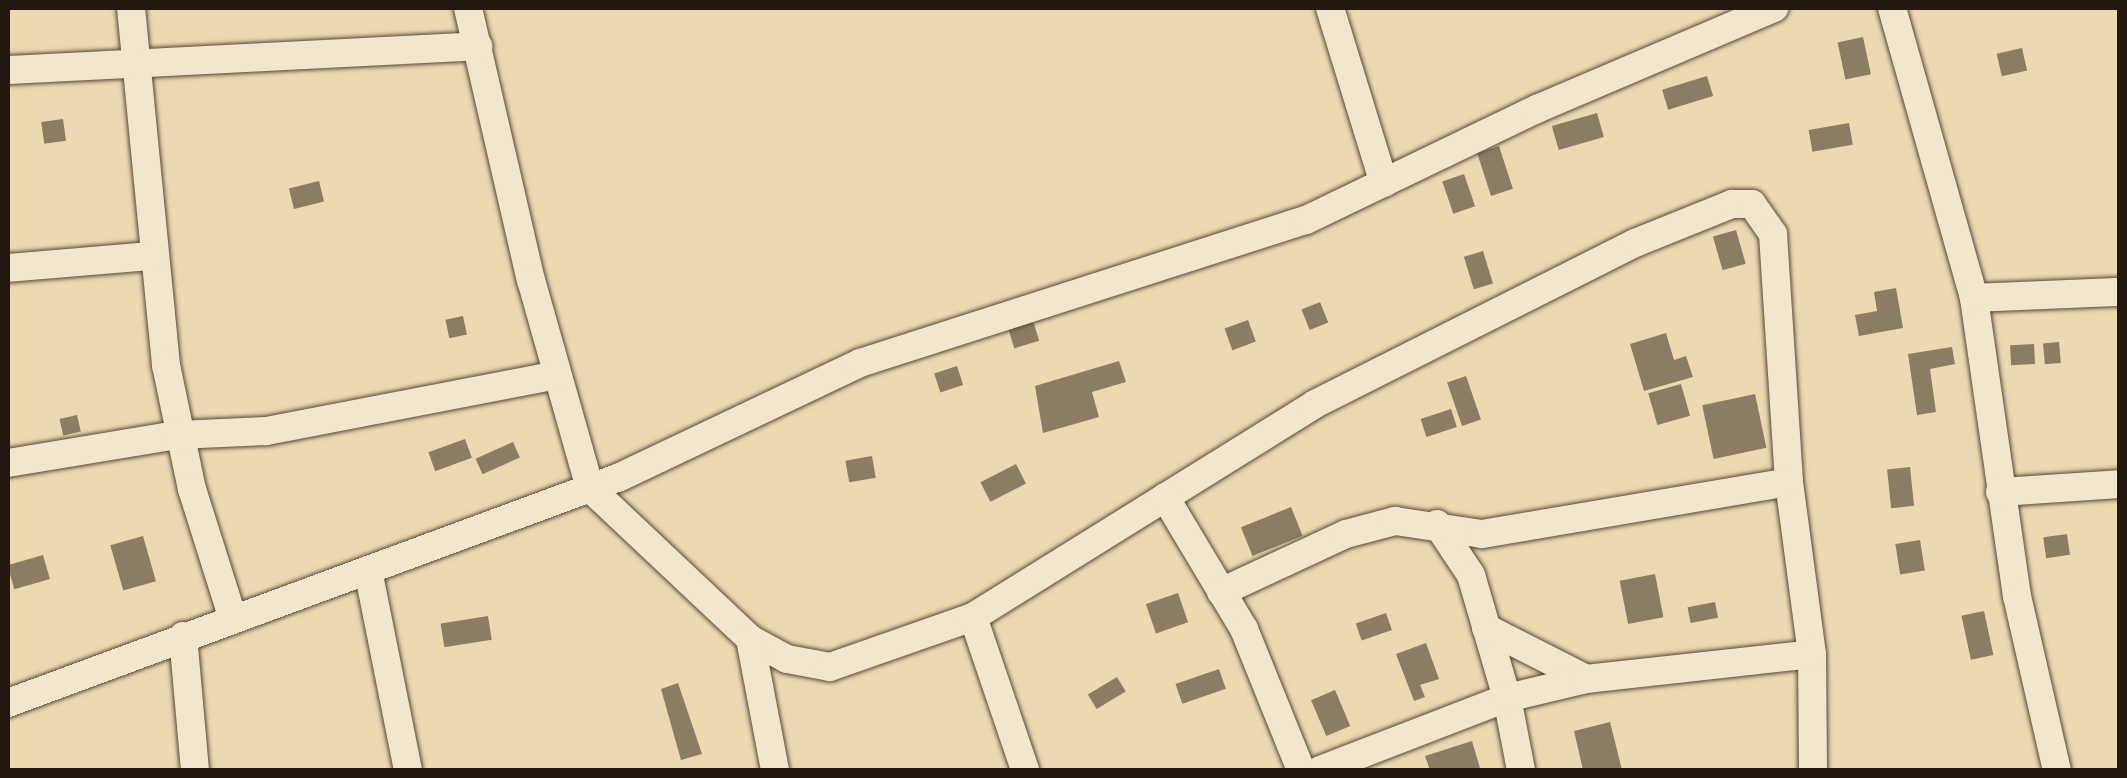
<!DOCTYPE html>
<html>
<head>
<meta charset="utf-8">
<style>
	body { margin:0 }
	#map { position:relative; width:2127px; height:778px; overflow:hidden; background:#ebd9b2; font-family:"IM FELL French Canon",serif }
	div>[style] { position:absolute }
	.building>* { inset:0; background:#8b7c64; transform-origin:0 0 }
	.roads { filter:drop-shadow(0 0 2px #564838) drop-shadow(0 0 2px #564838) }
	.minor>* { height:28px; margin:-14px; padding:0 14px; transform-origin:14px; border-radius:14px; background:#f2e6cd }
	span { translate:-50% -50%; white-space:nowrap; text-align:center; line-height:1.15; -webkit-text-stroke:8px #f2e6cd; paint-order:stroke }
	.frame { position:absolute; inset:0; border:10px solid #24170f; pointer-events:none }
</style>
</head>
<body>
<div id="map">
	<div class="building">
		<i style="left:1863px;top:37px;width:38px;height:26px;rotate:78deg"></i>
		<i style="left:2022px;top:48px;width:23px;height:26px;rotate:77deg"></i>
		<i style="left:1707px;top:76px;width:21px;height:47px;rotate:73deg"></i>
		<i style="left:1597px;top:113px;width:25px;height:47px;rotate:74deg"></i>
		<i style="left:63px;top:119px;width:22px;height:22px;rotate:82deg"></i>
		<i style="left:1849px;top:123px;width:22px;height:41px;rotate:80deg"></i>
		<i style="left:1499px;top:146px;width:45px;height:23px;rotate:72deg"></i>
		<i style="left:1464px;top:174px;width:34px;height:23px;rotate:71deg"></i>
		<i style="left:319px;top:181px;width:21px;height:31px;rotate:76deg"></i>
		<i style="left:1736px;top:230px;width:35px;height:24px;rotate:74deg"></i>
		<i style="left:1483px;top:251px;width:34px;height:20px;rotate:73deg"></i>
		<i style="clip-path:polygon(1896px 288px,1903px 328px,1859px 336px,1855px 315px,1877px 311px,1874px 292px)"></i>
		<i style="left:1320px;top:302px;width:22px;height:20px;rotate:68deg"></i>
		<i style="left:1031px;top:314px;width:28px;height:26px;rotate:73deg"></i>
		<i style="left:463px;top:316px;width:19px;height:18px;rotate:78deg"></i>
		<i style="left:1248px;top:320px;width:23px;height:25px;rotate:70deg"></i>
		<i style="clip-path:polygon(1666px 333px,1674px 360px,1686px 356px,1693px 377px,1644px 391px,1630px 344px)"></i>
		<i style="left:2059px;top:342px;width:21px;height:16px;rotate:85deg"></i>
		<i style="left:2034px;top:344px;width:20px;height:24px;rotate:87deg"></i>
		<i style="clip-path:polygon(1952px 347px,1955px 364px,1930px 369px,1936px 412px,1917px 415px,1908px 354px)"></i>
		<i style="clip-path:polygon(1119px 361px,1126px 382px,1092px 392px,1099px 417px,1043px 433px,1035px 386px)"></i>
		<i style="left:957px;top:366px;width:20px;height:24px;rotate:72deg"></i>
		<i style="left:1466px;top:376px;width:46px;height:20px;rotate:71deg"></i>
		<i style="left:1681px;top:384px;width:33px;height:34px;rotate:74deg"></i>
		<i style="left:1755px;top:394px;width:55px;height:54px;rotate:78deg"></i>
		<i style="left:1451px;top:409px;width:19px;height:32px;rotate:72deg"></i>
		<i style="left:77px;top:415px;width:17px;height:18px;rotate:77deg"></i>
		<i style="left:465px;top:439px;width:20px;height:39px;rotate:70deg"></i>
		<i style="left:513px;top:442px;width:17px;height:41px;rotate:66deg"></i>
		<i style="left:872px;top:456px;width:22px;height:27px;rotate:80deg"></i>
		<i style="left:1016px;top:464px;width:22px;height:40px;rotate:63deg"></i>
		<i style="left:1910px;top:467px;width:39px;height:23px;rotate:84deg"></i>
		<i style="left:1291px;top:507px;width:31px;height:54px;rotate:68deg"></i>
		<i style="left:2067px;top:534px;width:21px;height:24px;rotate:82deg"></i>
		<i style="left:143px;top:536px;width:47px;height:34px;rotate:74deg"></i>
		<i style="left:1920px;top:540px;width:31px;height:25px;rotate:81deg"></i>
		<i style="left:43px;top:555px;width:25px;height:37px;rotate:74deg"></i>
		<i style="left:1655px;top:574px;width:44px;height:36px;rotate:79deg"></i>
		<i style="left:1178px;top:593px;width:31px;height:34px;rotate:71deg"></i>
		<i style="left:1715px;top:602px;width:16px;height:28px;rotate:79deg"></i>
		<i style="left:1984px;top:611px;width:45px;height:23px;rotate:78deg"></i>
		<i style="left:1386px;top:613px;width:18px;height:32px;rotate:71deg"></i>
		<i style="left:488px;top:616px;width:24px;height:48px;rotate:81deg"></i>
		<i style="clip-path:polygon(1426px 643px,1439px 679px,1420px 685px,1425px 697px,1414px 701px,1396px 654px)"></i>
		<i style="left:1219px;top:669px;width:21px;height:46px;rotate:71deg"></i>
		<i style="left:1117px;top:677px;width:17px;height:34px;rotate:59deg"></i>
		<i style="clip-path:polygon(678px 683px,702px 754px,681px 760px,661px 689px)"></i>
		<i style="left:1335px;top:690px;width:39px;height:26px;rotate:67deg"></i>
		<i style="clip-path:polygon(1610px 722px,1622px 770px,1583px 770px,1574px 731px)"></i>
		<i style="clip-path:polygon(1472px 741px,1480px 768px,1430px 770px,1425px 756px)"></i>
	</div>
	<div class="roads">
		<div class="minor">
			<i style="left:131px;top:8px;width:359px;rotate:84.4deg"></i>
			<i style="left:166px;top:365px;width:127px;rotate:78.2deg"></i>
			<i style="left:192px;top:489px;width:136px;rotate:72.5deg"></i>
			<i style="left:468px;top:8px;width:279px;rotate:77deg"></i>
			<i style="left:531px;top:280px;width:216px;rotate:74.2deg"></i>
			<i style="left:590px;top:488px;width:220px;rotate:43.3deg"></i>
			<i style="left:750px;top:639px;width:42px;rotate:28.4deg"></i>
			<i style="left:787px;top:659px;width:44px;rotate:10.5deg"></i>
			<i style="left:830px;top:667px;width:151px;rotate:-19.3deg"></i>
			<i style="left:973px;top:617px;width:403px;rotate:-31.9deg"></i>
			<i style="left:1315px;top:404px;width:358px;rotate:-26.7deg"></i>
			<i style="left:1635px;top:243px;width:105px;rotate:-21.9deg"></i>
			<i style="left:1732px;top:204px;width:20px"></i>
			<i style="left:1752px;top:204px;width:37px;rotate:55deg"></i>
			<i style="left:1773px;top:234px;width:249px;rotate:86.3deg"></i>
			<i style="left:1789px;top:482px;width:174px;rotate:82.4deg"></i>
			<i style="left:1812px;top:654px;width:116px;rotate:89.5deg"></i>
			<i style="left:1330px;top:8px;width:183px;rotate:72.9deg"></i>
			<i style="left:1892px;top:8px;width:301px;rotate:74.2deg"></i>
			<i style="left:1974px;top:298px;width:301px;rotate:81.8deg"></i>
			<i style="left:2017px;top:596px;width:179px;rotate:77.1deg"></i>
			<i style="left:8px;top:70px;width:471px;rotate:-2.9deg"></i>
			<i style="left:8px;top:268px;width:144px;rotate:-4.8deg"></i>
			<i style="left:1974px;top:298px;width:146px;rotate:-2.4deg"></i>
			<i style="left:8px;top:463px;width:172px;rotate:-9.4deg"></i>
			<i style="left:178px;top:435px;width:88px;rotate:-2.6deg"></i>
			<i style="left:266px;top:431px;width:296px;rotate:-10.9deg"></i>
			<i style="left:2000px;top:492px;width:120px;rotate:-3.8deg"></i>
			<i style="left:1165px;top:497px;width:154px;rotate:59.1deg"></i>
			<i style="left:1244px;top:629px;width:152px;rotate:68deg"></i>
			<i style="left:1437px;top:524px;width:61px;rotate:56.3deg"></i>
			<i style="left:1471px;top:575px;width:128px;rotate:73.7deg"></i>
			<i style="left:1507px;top:698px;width:73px;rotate:79deg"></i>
			<i style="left:368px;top:570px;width:204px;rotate:78.7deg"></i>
			<i style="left:1221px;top:592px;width:138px;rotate:-24.9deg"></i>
			<i style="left:1346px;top:534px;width:51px;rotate:-14.9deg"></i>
			<i style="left:1395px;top:521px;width:88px;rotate:8.5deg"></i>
			<i style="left:1482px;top:534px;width:311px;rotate:-9.6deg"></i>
			<i style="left:973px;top:617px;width:162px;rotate:71.2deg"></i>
			<i style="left:1486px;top:628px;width:112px;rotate:27deg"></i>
			<i style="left:183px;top:636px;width:135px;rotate:84.9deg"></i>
			<i style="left:750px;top:639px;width:133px;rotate:79.2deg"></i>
			<i style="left:8px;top:703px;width:652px;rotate:-20.27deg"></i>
			<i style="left:620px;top:477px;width:266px;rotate:-25.4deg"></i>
			<i style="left:860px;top:363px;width:468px;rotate:-17.8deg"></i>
			<i style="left:1306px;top:220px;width:256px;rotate:-25.7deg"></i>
			<i style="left:1537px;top:109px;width:258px;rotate:-23.1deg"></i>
			<i style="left:1320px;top:770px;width:200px;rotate:-21.1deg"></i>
			<i style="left:1507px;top:698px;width:81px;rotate:-13.5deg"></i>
			<i style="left:1586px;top:679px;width:227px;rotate:-6.3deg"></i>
		</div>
	</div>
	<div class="frame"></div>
</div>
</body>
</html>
